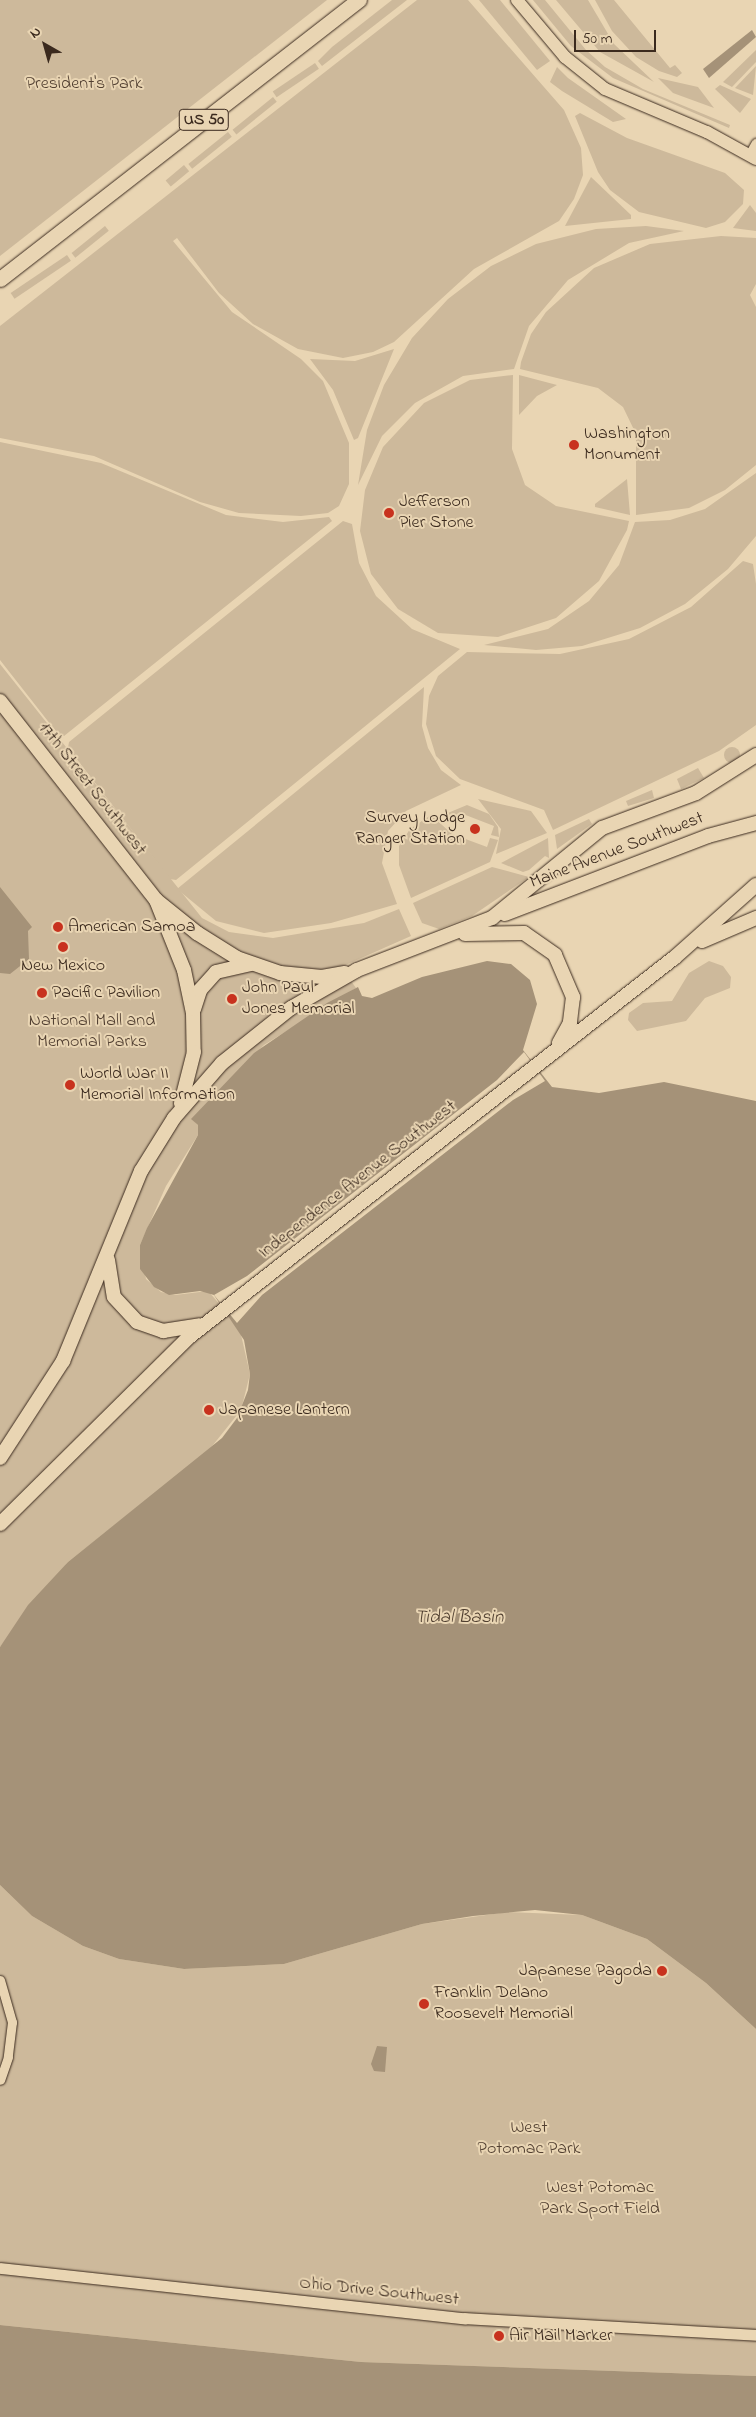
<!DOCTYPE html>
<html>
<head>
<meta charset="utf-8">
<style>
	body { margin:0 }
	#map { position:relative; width:756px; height:2417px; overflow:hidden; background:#e9d5b3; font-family:"Indie Flower",sans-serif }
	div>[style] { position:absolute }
	.green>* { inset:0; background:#cdb99b; transform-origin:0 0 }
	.round { border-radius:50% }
	.water>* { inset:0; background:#a59278 }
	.pier>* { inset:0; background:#e9d5b3 }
	.roads { filter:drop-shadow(0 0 1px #3b2a1e) drop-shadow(0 0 1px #3b2a1e) }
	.minor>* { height:9px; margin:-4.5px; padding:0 4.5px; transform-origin:4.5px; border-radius:4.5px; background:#e9d5b3 }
	.tertiary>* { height:11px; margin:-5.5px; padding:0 5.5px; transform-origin:5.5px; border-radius:5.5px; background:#e9d5b3 }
	.secondary>* { height:12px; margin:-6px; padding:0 6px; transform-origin:6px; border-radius:6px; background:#e9d5b3 }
	.primary>* { height:14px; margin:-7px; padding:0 7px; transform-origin:7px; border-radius:7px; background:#e9d5b3 }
	.trunk>* { height:15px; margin:-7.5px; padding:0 7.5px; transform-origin:7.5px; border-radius:7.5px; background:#e9d5b3 }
	.dots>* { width:14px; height:14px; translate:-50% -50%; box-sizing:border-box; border:2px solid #e9d5b3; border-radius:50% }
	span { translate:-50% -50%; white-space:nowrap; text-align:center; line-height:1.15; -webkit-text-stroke:4px #e9d5b3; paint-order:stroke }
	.shield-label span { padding:1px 4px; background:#e9d5b3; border:1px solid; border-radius:4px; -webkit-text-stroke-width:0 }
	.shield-label { font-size:16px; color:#3b2a1e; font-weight:700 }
	.park-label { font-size:18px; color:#513f31 }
	.poi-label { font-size:18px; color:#3b2a1e }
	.left { translate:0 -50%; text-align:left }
	.right { translate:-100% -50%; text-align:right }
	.street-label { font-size:18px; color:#3b2a1e }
	.water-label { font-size:19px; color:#503f30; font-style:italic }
	.north { position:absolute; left:20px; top:20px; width:50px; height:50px; -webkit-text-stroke:4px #e9d5b3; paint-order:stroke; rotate:322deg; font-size:14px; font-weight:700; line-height:20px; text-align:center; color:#3b2a1e }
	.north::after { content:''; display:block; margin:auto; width:18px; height:22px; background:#3b2a1e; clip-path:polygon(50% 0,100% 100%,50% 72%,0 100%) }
	.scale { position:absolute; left:574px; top:30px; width:82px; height:22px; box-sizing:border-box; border:2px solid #3b2a1e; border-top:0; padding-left:6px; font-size:15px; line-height:18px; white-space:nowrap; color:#3b2a1e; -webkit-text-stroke:4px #e9d5b3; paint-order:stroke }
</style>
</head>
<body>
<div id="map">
	<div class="green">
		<i style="clip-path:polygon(0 0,327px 0,0 256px)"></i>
		<i style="clip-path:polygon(392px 0,407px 0,322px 66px,318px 61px,332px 47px)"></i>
		<i style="clip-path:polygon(417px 0,468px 0,564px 110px,581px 148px,583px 175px,574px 199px,559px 221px,474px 269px,394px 342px,373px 352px,343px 358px,298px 349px,253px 324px,219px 293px,177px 238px,173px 241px,232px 312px,301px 359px,323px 381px,349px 443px,349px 484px,339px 506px,328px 513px,301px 516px,239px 513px,200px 502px,94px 456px,0 438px,0 326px)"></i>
		<i style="clip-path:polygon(479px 0,500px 0,550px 61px,537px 70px)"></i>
		<i style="clip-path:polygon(533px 0,545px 0,586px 50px,605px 67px,643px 89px,730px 125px,729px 128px,613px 78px,571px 46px)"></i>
		<i style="clip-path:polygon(556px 0,588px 0,614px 44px,654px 82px,600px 52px)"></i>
		<i style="clip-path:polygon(595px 0,614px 0,670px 68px,675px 65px,682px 73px,677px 77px,659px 71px,636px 57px,612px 31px)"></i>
		<i style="clip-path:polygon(756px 50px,756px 62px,732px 87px,723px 82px)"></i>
		<i style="left:315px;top:63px;width:7px;height:51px;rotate:56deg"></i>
		<i style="clip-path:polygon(756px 66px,753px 95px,735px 88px)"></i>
		<i style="clip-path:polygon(557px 67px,568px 78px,626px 119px,613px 122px,562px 91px,550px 82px)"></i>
		<i style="clip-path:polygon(658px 78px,698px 87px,714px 108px,673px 93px)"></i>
		<i style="clip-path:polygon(720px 85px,751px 99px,740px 113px,715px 89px)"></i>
		<i style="left:273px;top:97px;width:6px;height:52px;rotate:51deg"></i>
		<i style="clip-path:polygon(580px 113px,627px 138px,725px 173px,744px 190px,743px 204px,725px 222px,706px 228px,639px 212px,610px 190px,598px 172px,575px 116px)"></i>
		<i style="left:228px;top:132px;width:6px;height:51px;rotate:51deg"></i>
		<i style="left:184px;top:165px;width:8px;height:24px;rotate:50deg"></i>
		<i style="clip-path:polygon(591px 177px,631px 215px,631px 219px,565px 226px)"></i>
		<i style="clip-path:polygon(750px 205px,756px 213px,756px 231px,733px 228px)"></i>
		<i style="left:105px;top:226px;width:6px;height:43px;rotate:51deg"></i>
		<i style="clip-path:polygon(646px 226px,684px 231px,629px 243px,568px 280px,529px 326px,514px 369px,463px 376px,415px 403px,382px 436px,358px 485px,367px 430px,384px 385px,412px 338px,448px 299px,491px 266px,536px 244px,596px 229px)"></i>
		<i style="clip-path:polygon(721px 236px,756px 238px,756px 284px,750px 295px,756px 307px,756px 465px,725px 490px,689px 508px,636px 515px,636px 434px,623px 407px,598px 388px,520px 369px,521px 362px,531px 334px,546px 312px,594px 268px,650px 244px)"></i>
		<i style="left:67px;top:255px;width:7px;height:68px;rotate:56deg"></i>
		<i style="clip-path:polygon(394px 349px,358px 438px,354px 440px,333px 390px,310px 359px,355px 361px)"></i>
		<i style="clip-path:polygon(513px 375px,512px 449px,525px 485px,556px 506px,629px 521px,627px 530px,599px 581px,556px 618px,498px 637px,438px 633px,398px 609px,371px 574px,360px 531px,365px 490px,383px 447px,424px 403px,470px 380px)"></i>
		<i style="clip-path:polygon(519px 375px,557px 385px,537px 396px,519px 415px)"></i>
		<i style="clip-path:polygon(0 442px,101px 463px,226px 515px,283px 522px,329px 517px,332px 521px,64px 736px,58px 734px,0 660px)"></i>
		<i style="clip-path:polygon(756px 473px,756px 536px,728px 569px,685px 604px,640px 628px,582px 646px,536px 650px,484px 645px,548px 629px,589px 601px,619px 565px,635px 522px,670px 520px,705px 509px)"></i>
		<i style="clip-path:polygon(627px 479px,630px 515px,595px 507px,595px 504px)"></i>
		<i style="clip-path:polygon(343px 521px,352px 524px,359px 563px,376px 596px,412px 629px,460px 649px,176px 880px,170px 879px,68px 748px,69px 742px)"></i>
		<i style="clip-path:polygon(743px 561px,753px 564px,756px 584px,756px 725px,719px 751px,553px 830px,544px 810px,460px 779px,436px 756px,426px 724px,429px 696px,438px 676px,467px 652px,560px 654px,629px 639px,691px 607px)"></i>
		<i style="clip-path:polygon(0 664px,202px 918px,229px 932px,273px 938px,364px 923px,399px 909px,411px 936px,341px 967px,356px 988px,264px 1045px,192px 1119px,198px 1125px,198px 1135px,166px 1186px,140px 1245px,146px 1279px,161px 1292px,175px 1295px,208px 1291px,239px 1326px,250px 1374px,241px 1410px,209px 1450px,68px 1562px,0 1647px)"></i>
		<i style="clip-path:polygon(424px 687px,422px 726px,428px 748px,441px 770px,461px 785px,406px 811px,388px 831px,382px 863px,397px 904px,331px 923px,264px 933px,216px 921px,177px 889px)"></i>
		<i class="round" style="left:724px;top:747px;width:16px;height:16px"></i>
		<i style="clip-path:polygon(698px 768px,704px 778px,681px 789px,677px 779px)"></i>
		<i style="clip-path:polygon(652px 790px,654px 798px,628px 806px,626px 801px)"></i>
		<i style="clip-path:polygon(478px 799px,531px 811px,547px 833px,496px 854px,501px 829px)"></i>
		<i style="clip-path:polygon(467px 805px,489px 814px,498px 827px,499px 837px,491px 835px,494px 826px,463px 814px,460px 822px,443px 815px)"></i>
		<i style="clip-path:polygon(431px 815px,452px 834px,487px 847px,490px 838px,498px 840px,490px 862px,411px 898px,399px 865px,399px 846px,410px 829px)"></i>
		<i style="clip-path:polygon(589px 819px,592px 824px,557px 849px,555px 835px)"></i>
		<i style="clip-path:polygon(548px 838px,549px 858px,545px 856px,529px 870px,523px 872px,501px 863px)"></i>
		<i style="clip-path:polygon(492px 867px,529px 877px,472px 916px,439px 929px,422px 923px,413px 903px)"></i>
		<i style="clip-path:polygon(709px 961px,723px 966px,731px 977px,730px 988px,705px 998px,686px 1021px,637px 1031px,628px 1020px,629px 1013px,643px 1003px,672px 1001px,689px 973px)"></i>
		<i style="clip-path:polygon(0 1885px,32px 1916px,83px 1946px,119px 1959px,184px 1969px,284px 1964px,422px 1924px,508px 1912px,582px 1915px,647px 1939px,706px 1983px,756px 2029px,756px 2376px,361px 2362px,0 2325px)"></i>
	</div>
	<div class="water">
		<i style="clip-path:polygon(752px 30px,756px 37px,709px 78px,703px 69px)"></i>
		<i style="clip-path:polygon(0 887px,32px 927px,28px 931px,29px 959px,10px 974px,0 973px)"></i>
		<i style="clip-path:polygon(487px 961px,511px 964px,530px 980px,537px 1004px,523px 1050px,552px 1087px,599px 1093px,664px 1082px,756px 1101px,756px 2029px,706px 1983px,647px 1939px,582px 1915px,535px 1910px,473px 1916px,422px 1924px,284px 1964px,184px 1969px,119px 1959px,83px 1946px,32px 1916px,0 1885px,0 1647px,28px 1605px,68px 1562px,222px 1438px,237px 1418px,248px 1390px,250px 1374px,244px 1340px,214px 1295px,200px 1291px,169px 1295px,154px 1287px,140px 1269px,140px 1245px,147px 1228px,198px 1135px,198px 1125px,191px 1119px,254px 1053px,327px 1003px,358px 987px,362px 996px,372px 998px,422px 977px)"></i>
		<i style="clip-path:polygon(377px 2046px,387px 2047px,385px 2072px,374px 2071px,371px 2064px)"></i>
		<i style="clip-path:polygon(0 2325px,361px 2362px,756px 2376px,756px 2417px,0 2417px)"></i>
	</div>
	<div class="pier">
		<i style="clip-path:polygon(524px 1052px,545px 1081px,513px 1100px,262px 1295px,237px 1323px,214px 1295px,247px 1276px,497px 1080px)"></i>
	</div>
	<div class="roads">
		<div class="minor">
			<i style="left:0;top:1980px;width:44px;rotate:74.1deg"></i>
			<i style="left:12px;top:2022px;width:35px;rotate:97deg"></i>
			<i style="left:8px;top:2057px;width:24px;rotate:109deg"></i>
		</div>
		<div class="tertiary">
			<i style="left:750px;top:155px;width:13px;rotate:-61deg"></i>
			<i style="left:0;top:2268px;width:467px;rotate:6.2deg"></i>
			<i style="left:464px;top:2318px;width:292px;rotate:3.3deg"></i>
		</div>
		<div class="secondary">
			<i style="left:517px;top:0;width:75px;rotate:49.9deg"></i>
			<i style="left:565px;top:57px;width:51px;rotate:38.7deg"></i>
			<i style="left:605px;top:89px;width:111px;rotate:22.9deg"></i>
			<i style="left:707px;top:132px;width:56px;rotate:28.9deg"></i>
		</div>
		<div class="primary">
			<i style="left:0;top:701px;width:253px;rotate:51.9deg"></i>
			<i style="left:156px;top:900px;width:53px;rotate:38.8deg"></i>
			<i style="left:197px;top:933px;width:47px;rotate:32deg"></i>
			<i style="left:237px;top:958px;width:46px;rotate:19.2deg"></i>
			<i style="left:280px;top:973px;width:42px;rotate:5.4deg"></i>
			<i style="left:322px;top:977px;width:23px;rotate:-10deg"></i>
			<i style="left:156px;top:900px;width:75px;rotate:68.2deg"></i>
			<i style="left:184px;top:970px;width:44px;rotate:78.2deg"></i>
			<i style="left:193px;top:1013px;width:39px;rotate:89deg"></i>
			<i style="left:194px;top:1052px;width:53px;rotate:104.3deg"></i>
			<i style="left:505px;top:914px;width:217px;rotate:-21deg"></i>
			<i style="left:708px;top:836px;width:50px;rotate:-15.2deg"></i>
			<i style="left:465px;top:934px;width:59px;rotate:-1deg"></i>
			<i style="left:524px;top:933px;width:38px;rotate:35deg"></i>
			<i style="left:555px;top:955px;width:46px;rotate:66.8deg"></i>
			<i style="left:573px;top:997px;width:26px;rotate:97deg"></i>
			<i style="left:570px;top:1023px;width:23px;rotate:119deg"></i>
			<i style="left:702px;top:941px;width:59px;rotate:-23.1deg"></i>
			<i style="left:194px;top:1009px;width:20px;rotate:-72deg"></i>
			<i style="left:200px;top:990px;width:24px;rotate:-48deg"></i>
			<i style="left:216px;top:972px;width:36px;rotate:-13deg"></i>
			<i style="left:108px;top:1260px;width:37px;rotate:81deg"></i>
			<i style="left:114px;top:1297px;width:34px;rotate:47deg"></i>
			<i style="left:137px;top:1322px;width:28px;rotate:19deg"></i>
			<i style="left:163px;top:1331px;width:36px;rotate:-9deg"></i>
			<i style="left:0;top:1458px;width:116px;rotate:-57deg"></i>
			<i style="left:63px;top:1361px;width:205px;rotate:-67.7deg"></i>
			<i style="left:141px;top:1171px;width:62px;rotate:-58.1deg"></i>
			<i style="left:174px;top:1118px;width:73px;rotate:-48.9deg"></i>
			<i style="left:222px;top:1063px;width:88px;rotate:-38.6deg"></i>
			<i style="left:291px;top:1008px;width:76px;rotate:-29.9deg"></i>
			<i style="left:357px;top:970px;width:145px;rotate:-21.1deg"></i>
			<i style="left:492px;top:918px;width:142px;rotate:-39.3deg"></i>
			<i style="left:602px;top:828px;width:100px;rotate:-20.4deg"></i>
			<i style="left:696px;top:793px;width:71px;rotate:-32.3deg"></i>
			<i style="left:0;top:1524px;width:266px;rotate:-44.7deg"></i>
			<i style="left:189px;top:1337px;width:616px;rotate:-38.01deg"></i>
			<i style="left:674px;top:958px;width:110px;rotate:-41.7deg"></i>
		</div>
		<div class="trunk">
			<i style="left:0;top:279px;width:455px;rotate:-37.9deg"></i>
		</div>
	</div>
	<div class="dots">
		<i style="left:574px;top:445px;background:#c8321e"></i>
		<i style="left:389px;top:513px;background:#c8321e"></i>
		<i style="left:475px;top:829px;background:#c8321e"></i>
		<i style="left:58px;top:927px;background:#c8321e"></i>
		<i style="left:63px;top:947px;background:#c8321e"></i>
		<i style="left:42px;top:993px;background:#c8321e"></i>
		<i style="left:232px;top:999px;background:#c8321e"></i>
		<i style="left:70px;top:1085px;background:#c8321e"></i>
		<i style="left:209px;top:1410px;background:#c8321e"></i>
		<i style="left:662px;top:1971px;background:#c8321e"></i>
		<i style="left:424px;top:2004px;background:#c8321e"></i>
		<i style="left:499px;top:2336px;background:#c8321e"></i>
	</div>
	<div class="shield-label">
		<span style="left:204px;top:120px">US 50</span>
	</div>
	<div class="park-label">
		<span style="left:84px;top:84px">President's Park</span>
		<span style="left:92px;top:1032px">National Mall and<br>Memorial Parks</span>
		<span style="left:529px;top:2139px">West<br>Potomac Park</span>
		<span style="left:600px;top:2199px">West Potomac<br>Park Sport Field</span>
	</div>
	<div class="poi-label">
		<span class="left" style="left:584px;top:445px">Washington<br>Monument</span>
		<span class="left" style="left:399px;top:513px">Jefferson<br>Pier Stone</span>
		<span class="right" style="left:465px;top:829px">Survey Lodge<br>Ranger Station</span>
		<span class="left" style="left:68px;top:927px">American Samoa</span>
		<span style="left:63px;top:966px">New Mexico</span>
		<span class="left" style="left:242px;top:999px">John Paul<br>Jones Memorial</span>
		<span class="left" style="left:52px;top:993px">Pacific Pavilion</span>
		<span class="left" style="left:80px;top:1085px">World War II<br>Memorial Information</span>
		<span class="left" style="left:219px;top:1410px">Japanese Lantern</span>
		<span class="right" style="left:652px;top:1971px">Japanese Pagoda</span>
		<span class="left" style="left:434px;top:2004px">Franklin Delano<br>Roosevelt Memorial</span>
		<span class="left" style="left:509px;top:2336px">Air Mail Marker</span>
	</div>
	<div class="street-label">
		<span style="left:92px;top:789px;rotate:52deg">17th Street Southwest</span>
		<span style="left:617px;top:851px;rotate:-21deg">Maine Avenue Southwest</span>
		<span style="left:358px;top:1180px;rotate:-38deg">Independence Avenue Southwest</span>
		<span style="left:379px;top:2292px;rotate:6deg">Ohio Drive Southwest</span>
	</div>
	<div class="water-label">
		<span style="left:459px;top:1618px">Tidal Basin</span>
	</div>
	<div class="north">N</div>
	<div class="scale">50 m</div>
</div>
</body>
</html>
